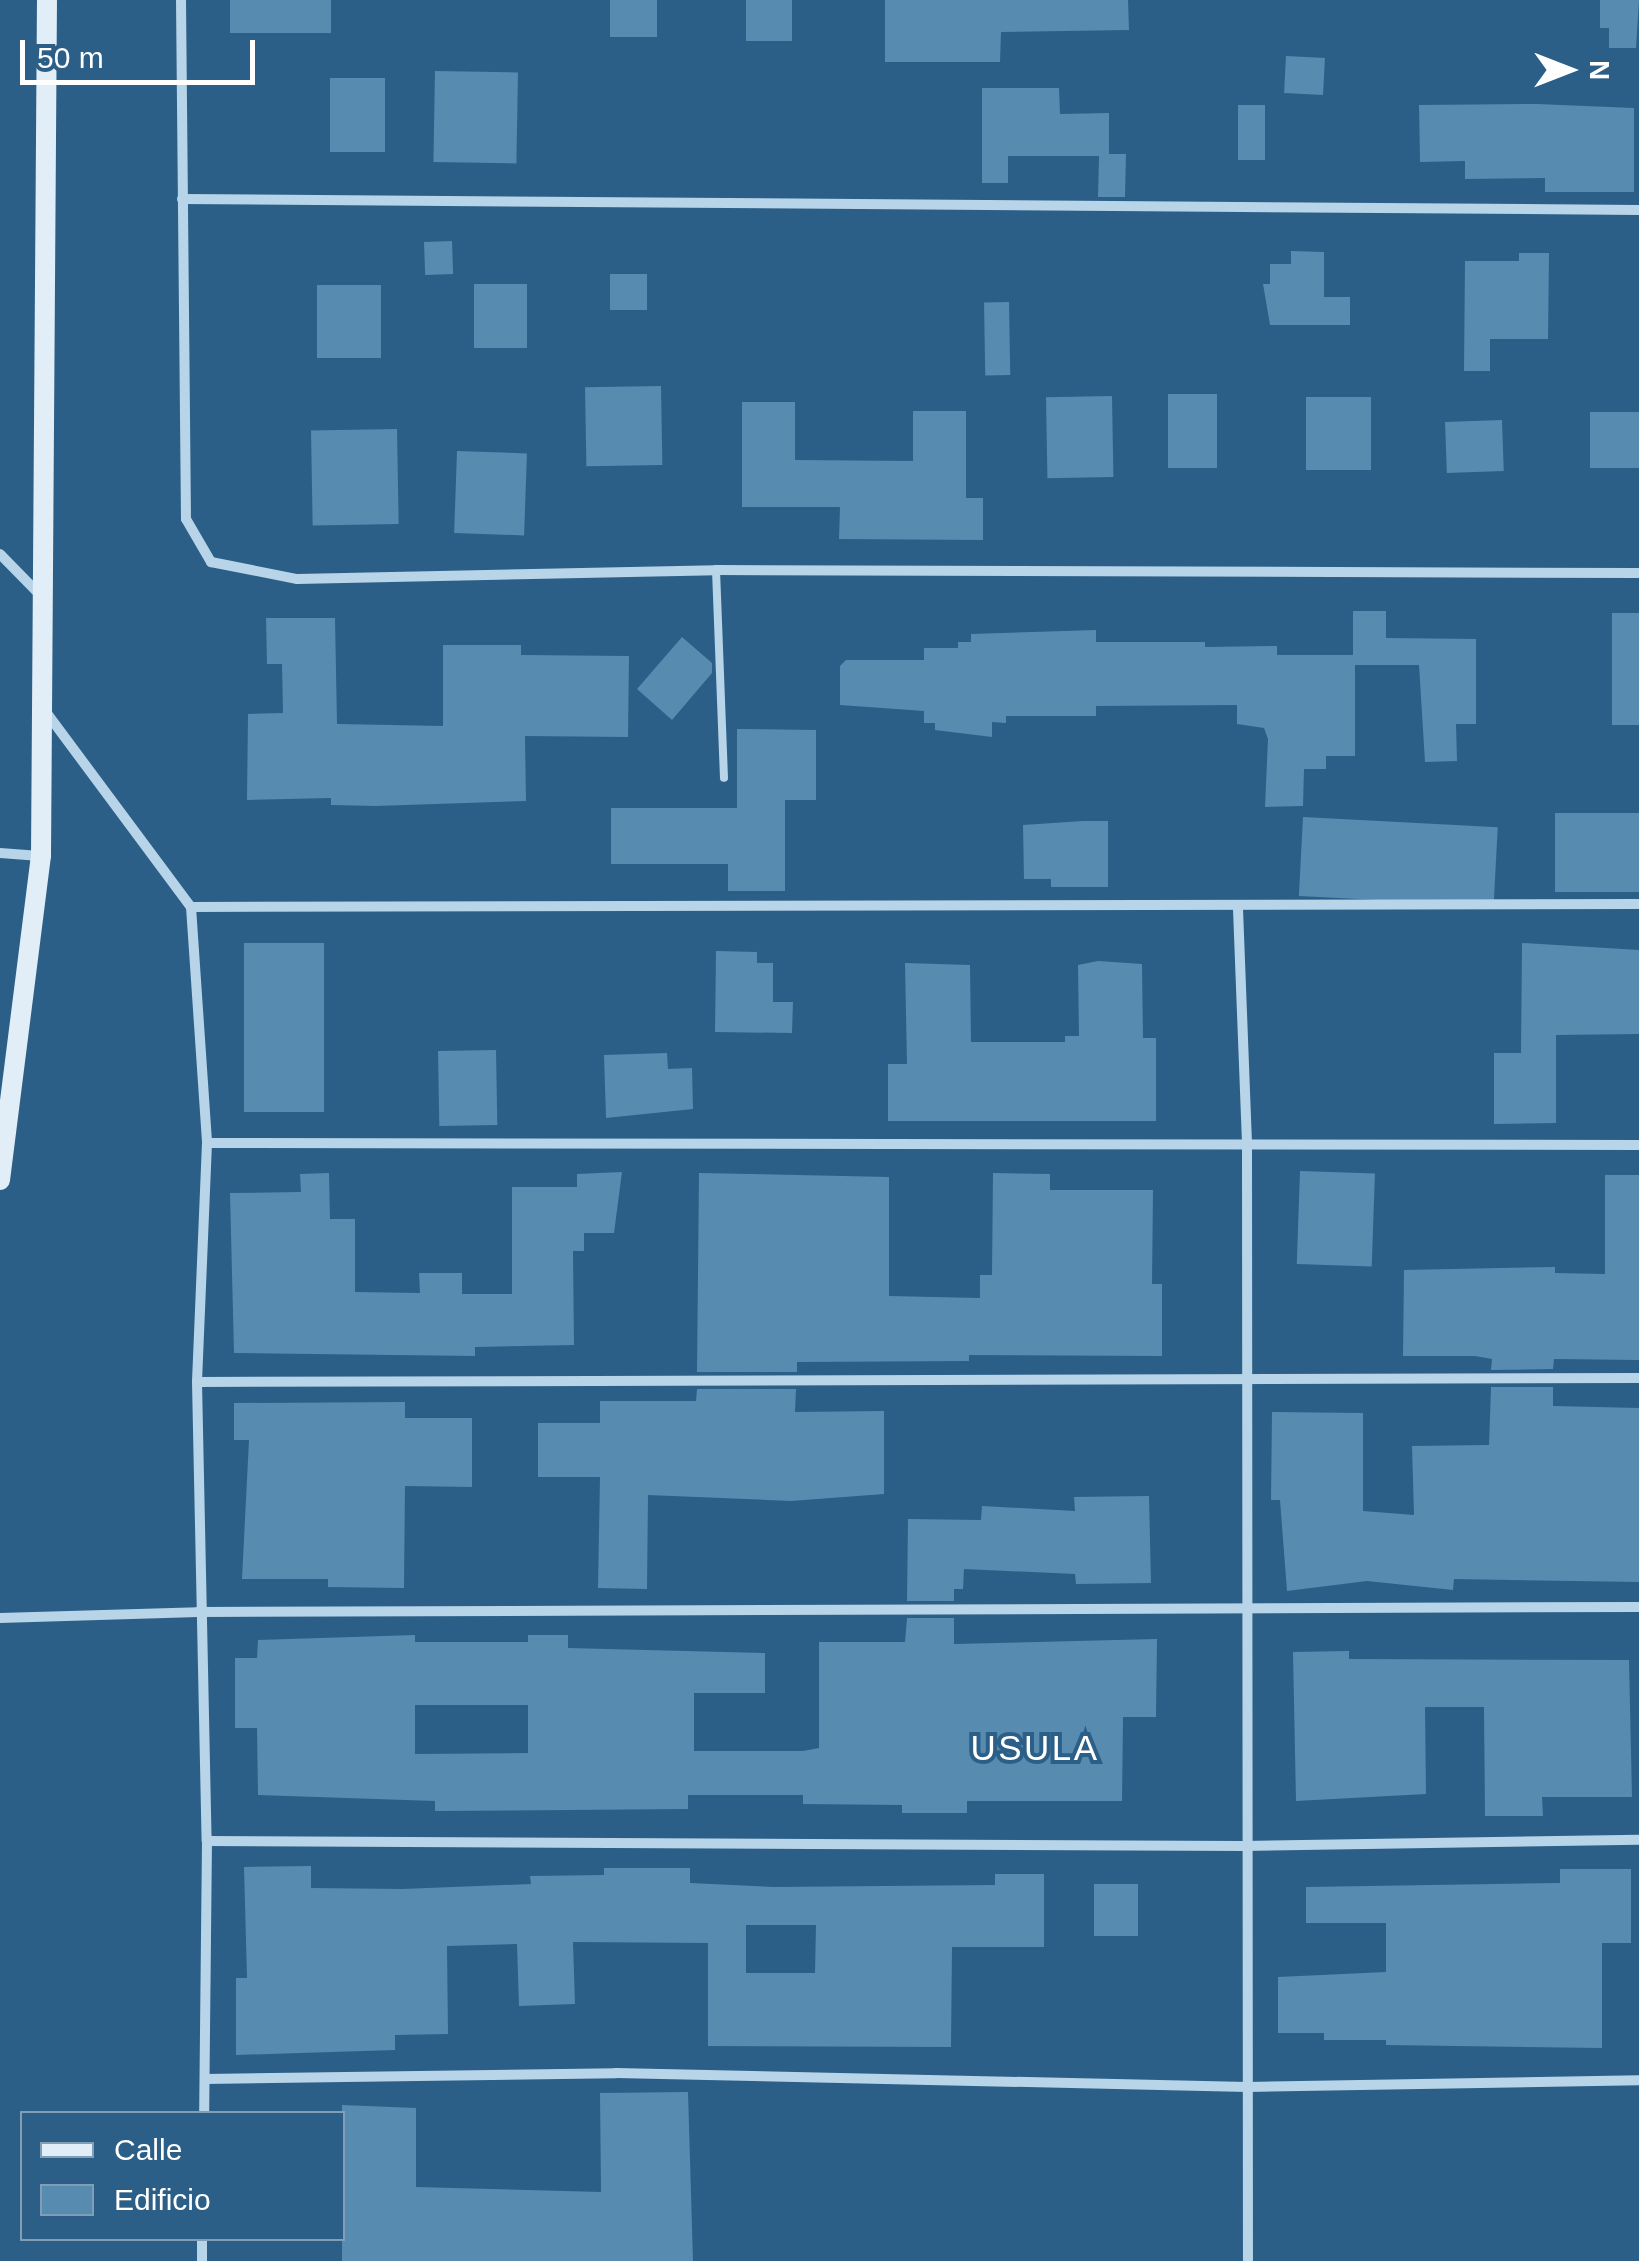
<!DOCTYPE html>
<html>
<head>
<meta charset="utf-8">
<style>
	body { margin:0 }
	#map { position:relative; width:1639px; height:2261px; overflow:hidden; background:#2c5f87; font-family:Helvetica,sans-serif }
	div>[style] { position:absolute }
	.building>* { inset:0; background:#588bb0; transform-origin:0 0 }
	.lane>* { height:8px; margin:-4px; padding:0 4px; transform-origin:4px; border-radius:4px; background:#b8d4e8 }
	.street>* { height:10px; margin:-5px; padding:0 5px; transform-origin:5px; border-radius:5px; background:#b8d4e8 }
	.secondary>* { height:20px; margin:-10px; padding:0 10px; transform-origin:10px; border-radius:10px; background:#e2eef7 }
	span { translate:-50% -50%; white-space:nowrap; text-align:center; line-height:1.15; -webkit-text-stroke:8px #2c5f87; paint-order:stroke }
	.neighbourhood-label { font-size:35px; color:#fff; letter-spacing:2.5px }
	.legend { position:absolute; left:20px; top:2111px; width:325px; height:130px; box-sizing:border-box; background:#2c5f87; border:2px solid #809fb7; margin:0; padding:12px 18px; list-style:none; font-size:30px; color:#fff }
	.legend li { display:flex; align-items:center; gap:20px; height:50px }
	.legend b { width:50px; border:2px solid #809fb7 }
	.north { position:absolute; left:1519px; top:20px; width:100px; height:100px; -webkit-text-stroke:8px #2c5f87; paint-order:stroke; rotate:90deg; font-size:28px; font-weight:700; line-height:40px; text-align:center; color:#fff }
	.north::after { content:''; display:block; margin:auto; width:35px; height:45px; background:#fff; clip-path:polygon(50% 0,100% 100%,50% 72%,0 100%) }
	.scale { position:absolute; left:20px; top:40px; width:235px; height:45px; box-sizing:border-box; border:5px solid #fff; border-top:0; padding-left:12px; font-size:30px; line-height:35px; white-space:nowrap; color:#fff; -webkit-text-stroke:8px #2c5f87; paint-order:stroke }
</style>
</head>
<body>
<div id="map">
	<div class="building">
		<i style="left:230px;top:0;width:101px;height:33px"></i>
		<i style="left:610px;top:0;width:47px;height:37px"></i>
		<i style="left:746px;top:0;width:46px;height:41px"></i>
		<i style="clip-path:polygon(885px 0,1128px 0,1129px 30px,1001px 32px,1000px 62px,885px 62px)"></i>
		<i style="clip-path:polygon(1600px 0,1639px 0,1636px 48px,1609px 48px,1609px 28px,1600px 28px)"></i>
		<i style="left:1286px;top:56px;width:39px;height:37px;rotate:3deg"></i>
		<i style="left:435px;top:71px;width:83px;height:91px;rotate:1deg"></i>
		<i style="left:330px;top:78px;width:55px;height:74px"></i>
		<i style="clip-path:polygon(982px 88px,1059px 88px,1060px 114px,1109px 113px,1109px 154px,1126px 154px,1125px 197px,1098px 197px,1099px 156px,1008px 156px,1008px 183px,982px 183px)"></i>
		<i style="clip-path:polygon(1537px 104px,1634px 108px,1634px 192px,1545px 192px,1545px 178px,1465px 179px,1465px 161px,1420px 162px,1419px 105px)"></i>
		<i style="left:1238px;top:105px;width:27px;height:55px"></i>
		<i style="left:452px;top:241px;width:33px;height:28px;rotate:88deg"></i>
		<i style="clip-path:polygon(1291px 251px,1324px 252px,1324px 297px,1350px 297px,1350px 325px,1270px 325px,1263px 284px,1270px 284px,1270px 264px,1291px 264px)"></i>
		<i style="clip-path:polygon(1519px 253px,1549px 253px,1548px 339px,1490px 339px,1490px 371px,1464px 371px,1465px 261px,1519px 261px)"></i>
		<i style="left:610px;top:274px;width:37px;height:36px"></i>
		<i style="left:527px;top:284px;width:64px;height:53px;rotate:90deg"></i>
		<i style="left:317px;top:285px;width:64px;height:73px"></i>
		<i style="left:1009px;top:302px;width:73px;height:25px;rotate:89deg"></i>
		<i style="left:661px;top:386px;width:79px;height:76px;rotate:89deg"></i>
		<i style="left:1168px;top:394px;width:49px;height:74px"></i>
		<i style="left:1112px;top:396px;width:81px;height:66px;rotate:89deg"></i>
		<i style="left:1371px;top:397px;width:73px;height:65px;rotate:90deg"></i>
		<i style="clip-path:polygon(742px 402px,795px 402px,795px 460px,913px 461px,913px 411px,966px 411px,966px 498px,983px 498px,983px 540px,839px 539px,840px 507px,742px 507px)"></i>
		<i style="left:1590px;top:412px;width:49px;height:56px"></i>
		<i style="left:1502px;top:420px;width:51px;height:57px;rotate:88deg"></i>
		<i style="left:397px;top:429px;width:95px;height:86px;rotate:89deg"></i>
		<i style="left:457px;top:451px;width:70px;height:82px;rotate:2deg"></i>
		<i style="clip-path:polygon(1353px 611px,1386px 611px,1386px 638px,1476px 639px,1476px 724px,1456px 724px,1457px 761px,1425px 762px,1419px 665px,1355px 665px,1355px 756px,1326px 756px,1326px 769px,1304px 769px,1303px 806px,1265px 807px,1268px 739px,1264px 728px,1237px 724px,1237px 705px,1096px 706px,1096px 716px,1006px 716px,1006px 723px,992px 722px,992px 737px,935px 730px,935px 723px,924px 723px,924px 711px,840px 705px,840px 666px,846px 660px,924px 660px,924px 648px,958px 648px,958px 642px,971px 642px,971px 634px,1096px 630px,1096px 642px,1205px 642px,1205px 647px,1277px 646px,1277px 655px,1353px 655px)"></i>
		<i style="left:1612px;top:613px;width:27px;height:112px"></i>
		<i style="clip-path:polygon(266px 618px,335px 618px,337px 724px,443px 726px,443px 645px,521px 645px,521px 655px,629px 656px,628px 737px,525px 736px,526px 801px,376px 806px,331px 805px,331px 798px,247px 800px,248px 714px,283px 713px,282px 664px,267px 664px)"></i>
		<i style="clip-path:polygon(682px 637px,712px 663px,712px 673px,672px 720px,637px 689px)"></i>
		<i style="clip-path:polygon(737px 729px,816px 730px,816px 800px,785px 800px,785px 891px,728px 891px,728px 864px,611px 864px,611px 808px,737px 808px)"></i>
		<i style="left:1639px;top:813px;width:79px;height:84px;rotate:90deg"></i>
		<i style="left:1303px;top:817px;width:195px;height:79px;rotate:3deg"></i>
		<i style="clip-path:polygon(1083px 821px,1108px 821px,1108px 887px,1051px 887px,1051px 879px,1024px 879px,1023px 825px)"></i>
		<i style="left:244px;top:943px;width:80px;height:169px"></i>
		<i style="clip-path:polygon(1522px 943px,1639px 950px,1639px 1034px,1556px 1035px,1556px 1123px,1494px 1124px,1494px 1053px,1521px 1053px)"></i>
		<i style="clip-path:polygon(716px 951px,757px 952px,757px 963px,773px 963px,773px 1002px,793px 1002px,792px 1033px,715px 1032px)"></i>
		<i style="clip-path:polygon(1098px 961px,1142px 964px,1143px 1038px,1156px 1038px,1156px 1121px,888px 1121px,888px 1064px,907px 1064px,905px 963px,970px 965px,971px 1042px,1065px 1042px,1065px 1036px,1079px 1036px,1078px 965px)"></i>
		<i style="left:496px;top:1050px;width:75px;height:58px;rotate:89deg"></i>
		<i style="clip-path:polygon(667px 1053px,668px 1069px,692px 1068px,693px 1109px,606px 1118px,604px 1055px)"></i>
		<i style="left:1300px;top:1171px;width:75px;height:93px;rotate:2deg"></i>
		<i style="clip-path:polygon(622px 1172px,614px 1233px,584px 1233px,584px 1251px,573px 1251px,574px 1345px,475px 1347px,475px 1356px,234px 1353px,230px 1193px,301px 1192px,300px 1174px,329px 1173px,330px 1219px,355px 1219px,355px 1292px,420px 1293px,419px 1273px,462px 1273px,462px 1294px,512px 1294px,512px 1187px,577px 1187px,577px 1174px)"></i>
		<i style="clip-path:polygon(699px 1173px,889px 1177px,889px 1296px,980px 1298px,980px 1275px,992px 1275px,993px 1173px,1050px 1174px,1050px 1190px,1153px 1190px,1152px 1284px,1162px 1284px,1162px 1356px,969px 1355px,969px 1361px,797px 1362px,797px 1372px,697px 1372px)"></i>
		<i style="clip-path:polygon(1605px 1175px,1639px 1175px,1639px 1360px,1554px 1359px,1553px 1369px,1491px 1370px,1492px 1359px,1475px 1356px,1403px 1356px,1404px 1270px,1555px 1267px,1555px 1273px,1605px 1274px)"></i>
		<i style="clip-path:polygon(1491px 1387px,1553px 1387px,1553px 1406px,1639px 1408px,1639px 1582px,1454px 1579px,1453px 1590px,1367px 1581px,1287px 1591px,1280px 1500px,1271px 1500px,1272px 1412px,1363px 1413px,1363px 1511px,1414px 1515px,1412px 1446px,1489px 1445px)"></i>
		<i style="clip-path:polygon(697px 1389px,796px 1389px,795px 1412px,884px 1411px,884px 1494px,791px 1501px,648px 1495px,647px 1589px,598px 1588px,600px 1477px,538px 1477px,538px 1423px,600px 1423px,600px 1401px,696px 1401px)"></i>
		<i style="clip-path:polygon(405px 1402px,405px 1418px,472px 1418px,472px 1487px,405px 1486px,404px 1588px,328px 1587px,328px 1579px,242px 1579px,249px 1440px,234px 1440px,234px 1403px)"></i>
		<i style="clip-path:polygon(1149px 1496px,1151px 1583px,1076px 1584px,1075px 1574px,964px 1569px,963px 1589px,954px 1589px,954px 1601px,907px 1601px,908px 1519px,981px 1520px,982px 1506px,1075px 1511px,1074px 1497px)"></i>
		<i style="clip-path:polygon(evenodd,907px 1618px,954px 1618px,954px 1644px,1157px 1639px,1156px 1717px,1123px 1717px,1122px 1801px,967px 1801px,967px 1813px,902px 1813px,902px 1805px,803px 1804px,803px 1795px,688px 1795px,688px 1809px,435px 1811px,435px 1801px,258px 1795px,257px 1728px,235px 1728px,235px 1658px,257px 1658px,258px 1640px,415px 1635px,415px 1642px,528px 1642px,528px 1635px,568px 1635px,568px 1648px,765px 1653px,765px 1693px,694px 1693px,694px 1751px,803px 1751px,819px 1748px,819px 1642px,905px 1642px,907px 1618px,415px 1705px,528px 1705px,528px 1753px,415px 1754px,415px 1705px)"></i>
		<i style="clip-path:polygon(1349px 1651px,1349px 1659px,1629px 1660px,1632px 1797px,1542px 1797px,1543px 1816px,1485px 1816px,1484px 1707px,1425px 1707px,1426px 1794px,1296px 1801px,1293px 1652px)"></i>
		<i style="clip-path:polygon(evenodd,311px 1866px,311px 1888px,402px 1889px,531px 1884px,530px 1876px,604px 1875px,604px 1868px,690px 1868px,690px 1883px,775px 1887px,995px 1885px,995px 1874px,1044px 1874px,1044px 1947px,952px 1947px,951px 2047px,708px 2046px,708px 1943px,573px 1942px,575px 2004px,519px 2006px,517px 1944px,447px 1946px,448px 2034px,395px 2035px,395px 2050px,236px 2055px,236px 1978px,247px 1978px,244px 1867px,311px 1866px,746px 1925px,816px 1925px,815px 1973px,746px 1973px,746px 1925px)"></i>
		<i style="clip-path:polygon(1560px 1869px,1631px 1869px,1631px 1943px,1602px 1943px,1602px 2048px,1386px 2045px,1386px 2040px,1324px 2040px,1324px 2033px,1278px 2033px,1278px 1977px,1386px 1972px,1386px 1923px,1306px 1923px,1306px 1887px,1560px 1883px)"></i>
		<i style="left:1094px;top:1884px;width:44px;height:52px"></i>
		<i style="clip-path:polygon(688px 2092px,693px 2261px,342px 2261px,342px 2105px,416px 2108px,416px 2187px,601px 2192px,600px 2093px)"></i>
	</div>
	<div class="lane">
		<i style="left:716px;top:570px;width:208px;rotate:87.8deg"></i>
	</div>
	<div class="street">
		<i style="left:181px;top:0;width:519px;rotate:89.45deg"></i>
		<i style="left:186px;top:519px;width:50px;rotate:59.8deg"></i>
		<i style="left:211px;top:562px;width:88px;rotate:11.2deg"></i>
		<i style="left:297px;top:579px;width:419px;rotate:-1.2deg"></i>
		<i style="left:716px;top:570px;width:923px;rotate:0.19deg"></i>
		<i style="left:182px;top:199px;width:1457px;rotate:0.43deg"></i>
		<i style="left:0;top:554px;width:56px;rotate:45.7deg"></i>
		<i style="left:46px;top:712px;width:243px;rotate:53.4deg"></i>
		<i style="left:191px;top:907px;width:237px;rotate:86.1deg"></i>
		<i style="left:207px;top:1143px;width:239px;rotate:92.4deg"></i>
		<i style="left:197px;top:1382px;width:459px;rotate:88.8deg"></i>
		<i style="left:207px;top:1841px;width:273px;rotate:90.6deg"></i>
		<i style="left:0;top:853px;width:40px;rotate:4.3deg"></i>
		<i style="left:191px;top:907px;width:1448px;rotate:-0.12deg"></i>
		<i style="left:1238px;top:909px;width:238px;rotate:87.8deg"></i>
		<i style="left:1247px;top:1147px;width:1114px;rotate:89.95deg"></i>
		<i style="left:207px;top:1143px;width:1432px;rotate:0.08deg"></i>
		<i style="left:197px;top:1382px;width:1442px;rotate:-0.16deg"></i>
		<i style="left:0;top:1618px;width:198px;rotate:-1.7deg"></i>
		<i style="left:198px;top:1612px;width:1441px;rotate:-0.2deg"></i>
		<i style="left:207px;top:1841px;width:1037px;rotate:0.28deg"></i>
		<i style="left:1244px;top:1846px;width:395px;rotate:-0.9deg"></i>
		<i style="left:205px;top:2079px;width:411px;rotate:-0.8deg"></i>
		<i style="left:616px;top:2073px;width:632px;rotate:1.27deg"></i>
		<i style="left:1248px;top:2087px;width:391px;rotate:-1deg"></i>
		<i style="left:202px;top:2261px;width:23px;rotate:-90deg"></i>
	</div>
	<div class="secondary">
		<i style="left:0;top:1180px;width:327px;rotate:-82.8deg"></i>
		<i style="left:41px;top:856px;width:856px;rotate:-89.6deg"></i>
	</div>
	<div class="neighbourhood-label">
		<span style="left:1035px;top:1748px">USULA</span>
	</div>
	<ul class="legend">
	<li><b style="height:12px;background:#e2eef7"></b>Calle</li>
	<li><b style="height:28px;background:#588bb0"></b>Edificio</li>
	</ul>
	<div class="north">N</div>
	<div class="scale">50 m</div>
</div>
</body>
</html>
